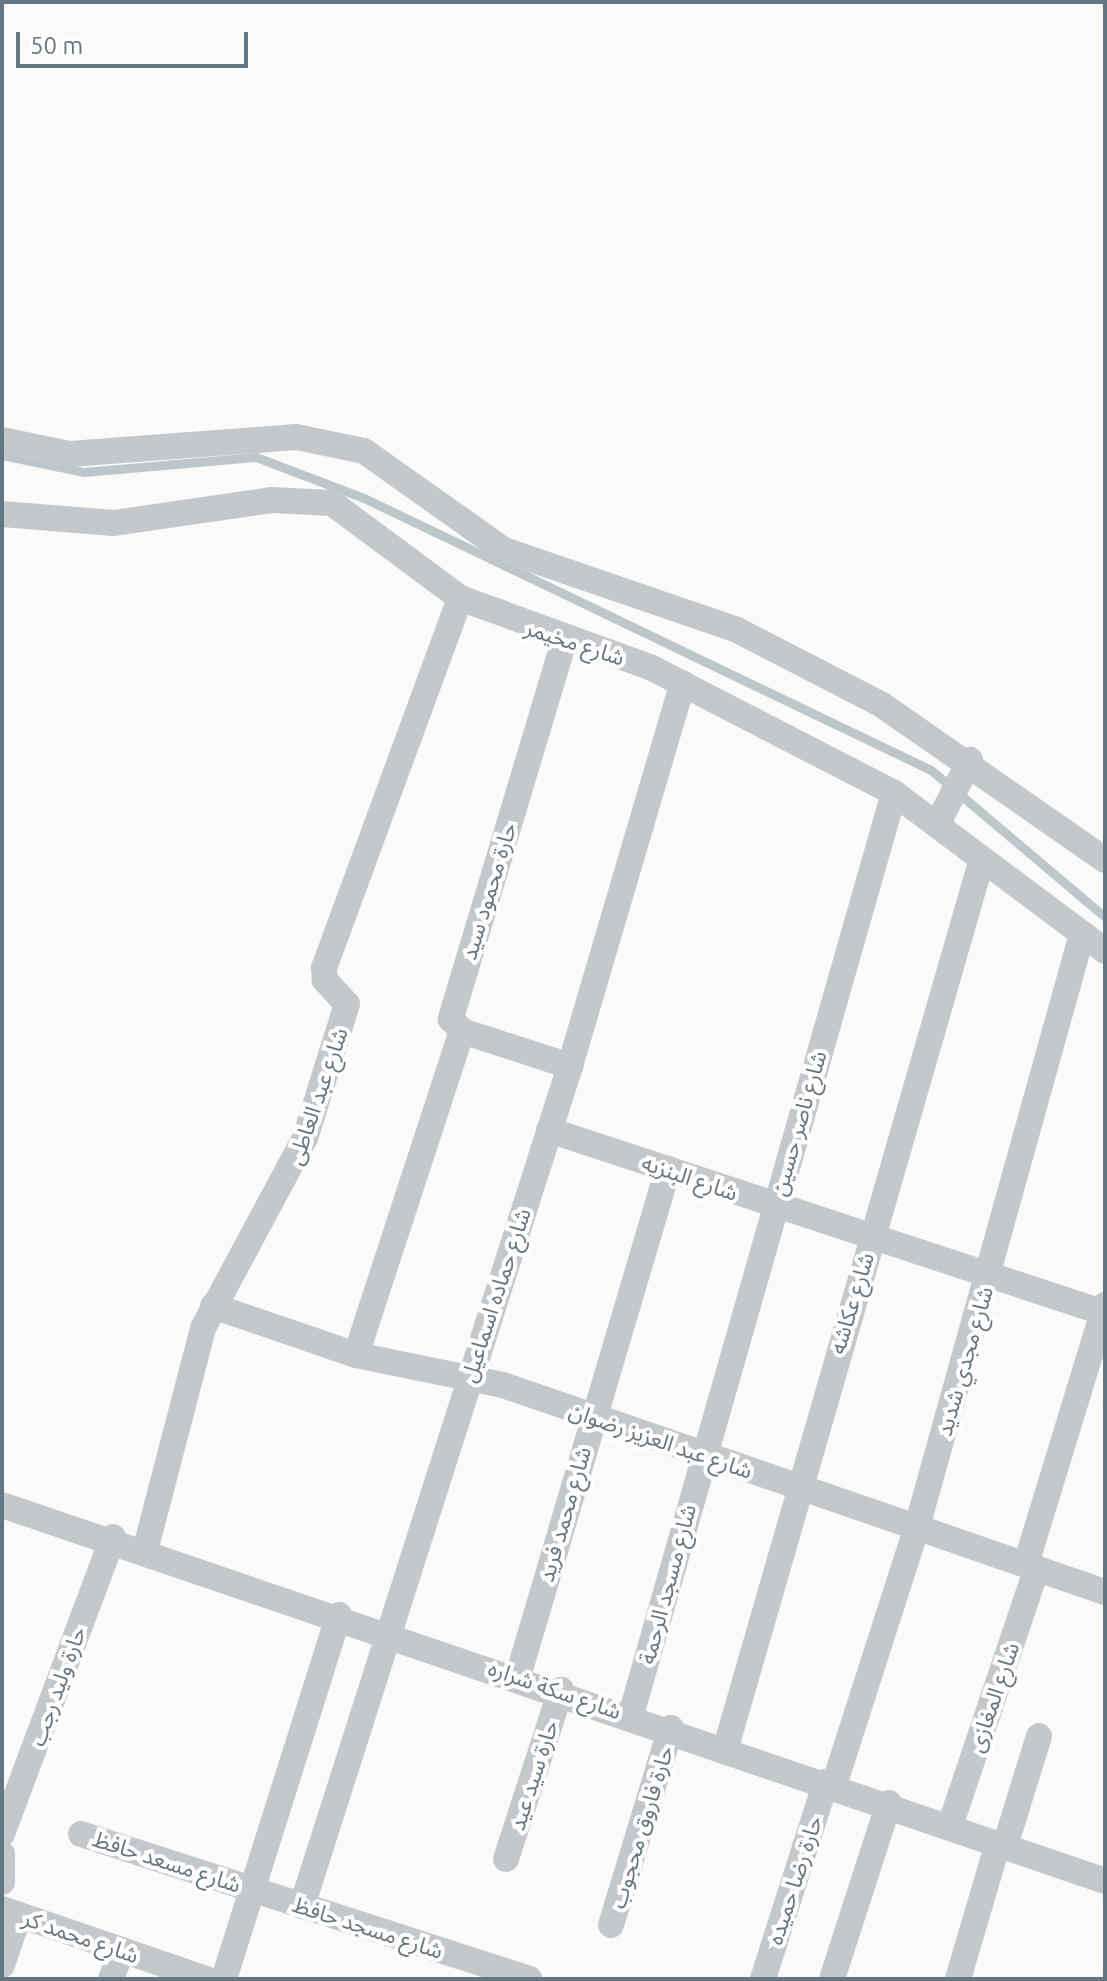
<!DOCTYPE html>
<html>
<head>
<meta charset="utf-8">
<style>
	body { margin:0 }
	#map { position:relative; width:1107px; height:1981px; overflow:hidden; background:#fafaf8; font-family:Ubuntu,"Noto Sans Arabic",sans-serif }
	div>[style] { position:absolute }
	.stream>* { height:9px; margin:-4.5px; padding:0 4.5px; transform-origin:4.5px; border-radius:4.5px; background:#bbc7cb }
	.street>* { height:26px; margin:-13px; padding:0 13px; transform-origin:13px; border-radius:13px; background:#c3c8cc }
	span { translate:-50% -50%; white-space:nowrap; text-align:center; line-height:1.15; -webkit-text-stroke:8px #fff; paint-order:stroke }
	.street-label { font-size:22px; color:#657683 }
	.frame { position:absolute; inset:0; border:4px solid #657683; pointer-events:none }
	.scale { position:absolute; left:16px; top:32px; width:232px; height:36px; box-sizing:border-box; border:4px solid #657683; border-top:0; padding-left:10px; font-size:24px; line-height:28px; white-space:nowrap; color:#657683; -webkit-text-stroke:6px #fff; paint-order:stroke }
</style>
</head>
<body>
<div id="map">
	<div class="stream">
		<i style="left:2px;top:455px;width:84px;rotate:11.7deg"></i>
		<i style="left:84px;top:472px;width:173px;rotate:-5deg"></i>
		<i style="left:256px;top:457px;width:116px;rotate:20.8deg"></i>
		<i style="left:364px;top:498px;width:629px;rotate:25.63deg"></i>
		<i style="left:931px;top:770px;width:228px;rotate:40.2deg"></i>
	</div>
	<div class="street">
		<i style="left:2px;top:440px;width:69px;rotate:11.6deg"></i>
		<i style="left:70px;top:454px;width:227px;rotate:-4.3deg"></i>
		<i style="left:296px;top:437px;width:69px;rotate:11.6deg"></i>
		<i style="left:364px;top:451px;width:171px;rotate:35.3deg"></i>
		<i style="left:504px;top:550px;width:246px;rotate:18.9deg"></i>
		<i style="left:737px;top:630px;width:163px;rotate:27.3deg"></i>
		<i style="left:882px;top:705px;width:272px;rotate:34.8deg"></i>
		<i style="left:2px;top:514px;width:112px;rotate:4.6deg"></i>
		<i style="left:114px;top:523px;width:159px;rotate:-8.3deg"></i>
		<i style="left:271px;top:500px;width:61px;rotate:2.8deg"></i>
		<i style="left:332px;top:503px;width:159px;rotate:36.6deg"></i>
		<i style="left:460px;top:598px;width:204px;rotate:20deg"></i>
		<i style="left:652px;top:668px;width:272px;rotate:27.3deg"></i>
		<i style="left:894px;top:793px;width:264px;rotate:36.8deg"></i>
		<i style="left:565px;top:638px;width:398px;rotate:106.7deg"></i>
		<i style="left:451px;top:1019px;width:16px;rotate:47deg"></i>
		<i style="left:462px;top:1031px;width:114px;rotate:18deg"></i>
		<i style="left:937px;top:825px;width:73px;rotate:-63.1deg"></i>
		<i style="left:549px;top:1130px;width:585px;rotate:18.22deg"></i>
		<i style="left:213px;top:1306px;width:151px;rotate:18.9deg"></i>
		<i style="left:356px;top:1355px;width:150px;rotate:11.5deg"></i>
		<i style="left:503px;top:1385px;width:637px;rotate:18.98deg"></i>
		<i style="left:356px;top:1355px;width:341px;rotate:-71.9deg"></i>
		<i style="left:2px;top:1505px;width:1165px;rotate:18.82deg"></i>
		<i style="left:145px;top:1551px;width:230px;rotate:-75.4deg"></i>
		<i style="left:203px;top:1328px;width:216px;rotate:-61.8deg"></i>
		<i style="left:305px;top:1138px;width:140px;rotate:-72.6deg"></i>
		<i style="left:347px;top:1004px;width:33px;rotate:-133deg"></i>
		<i style="left:325px;top:980px;width:12px;rotate:-95deg"></i>
		<i style="left:324px;top:968px;width:394px;rotate:-69.8deg"></i>
		<i style="left:1026px;top:1564px;width:271px;rotate:-73deg"></i>
		<i style="left:518px;top:1676px;width:529px;rotate:-73.52deg"></i>
		<i style="left:631px;top:1715px;width:959px;rotate:-74.08deg"></i>
		<i style="left:726px;top:1747px;width:924px;rotate:-73.92deg"></i>
		<i style="left:834px;top:1785px;width:271px;rotate:-72.2deg"></i>
		<i style="left:917px;top:1527px;width:616px;rotate:-74.45deg"></i>
		<i style="left:950px;top:1826px;width:272px;rotate:-71.4deg"></i>
		<i style="left:2px;top:1834px;width:317px;rotate:-69.5deg"></i>
		<i style="left:81px;top:1834px;width:471px;rotate:17.9deg"></i>
		<i style="left:1005px;top:1846px;width:115px;rotate:-72.8deg"></i>
		<i style="left:2px;top:1854px;width:28px;rotate:90deg"></i>
		<i style="left:506px;top:1859px;width:178px;rotate:-72deg"></i>
		<i style="left:302px;top:1906px;width:882px;rotate:-72.3deg"></i>
		<i style="left:570px;top:1066px;width:399px;rotate:-73.6deg"></i>
		<i style="left:2px;top:1909px;width:216px;rotate:18.9deg"></i>
		<i style="left:611px;top:1925px;width:206px;rotate:-73.1deg"></i>
		<i style="left:2px;top:1965px;width:53px;rotate:-71.2deg"></i>
		<i style="left:111px;top:1979px;width:31px;rotate:-69deg"></i>
		<i style="left:224px;top:1979px;width:382px;rotate:-72.5deg"></i>
		<i style="left:763px;top:1979px;width:207px;rotate:-72.3deg"></i>
		<i style="left:832px;top:1979px;width:185px;rotate:-72.1deg"></i>
		<i style="left:958px;top:1979px;width:142px;rotate:-73.6deg"></i>
	</div>
	<div class="street-label">
		<span style="left:575px;top:642px;rotate:18deg">شارع مخيمر</span>
		<span style="left:488px;top:891px;rotate:-73deg">حارة محمود سيد</span>
		<span style="left:317px;top:1096px;rotate:-71deg">شارع عبد العاطى</span>
		<span style="left:798px;top:1123px;rotate:-74deg">شارع ناصر حسين</span>
		<span style="left:690px;top:1177px;rotate:19deg">شارع البنزيه</span>
		<span style="left:495px;top:1295px;rotate:-72deg">شارع حماده اسماعيل</span>
		<span style="left:851px;top:1303px;rotate:-73deg">شارع عكاشه</span>
		<span style="left:964px;top:1361px;rotate:-74deg">شارع مجدي شديد</span>
		<span style="left:661px;top:1440px;rotate:19deg">شارع عبد العزيز رضوان</span>
		<span style="left:564px;top:1514px;rotate:-74deg">شارع محمد فريد</span>
		<span style="left:667px;top:1584px;rotate:-75deg">شارع مسجد الرحمة</span>
		<span style="left:57px;top:1686px;rotate:-70deg">حارة وليد رجب</span>
		<span style="left:555px;top:1689px;rotate:19deg">شارع سكة شراره</span>
		<span style="left:993px;top:1697px;rotate:-71deg">شارع المغازى</span>
		<span style="left:533px;top:1775px;rotate:-72deg">حارة سيد عيد</span>
		<span style="left:641px;top:1827px;rotate:-73deg">حارة فاروق محجوب</span>
		<span style="left:167px;top:1861px;rotate:18deg">شارع مسعد حافظ</span>
		<span style="left:794px;top:1880px;rotate:-72deg">حارة رضا حميده</span>
		<span style="left:368px;top:1927px;rotate:18deg">شارع مسجد حافظ</span>
		<span style="left:81px;top:1936px;rotate:19deg">شارع محمد كر</span>
	</div>
	<div class="frame"></div>
	<div class="scale">50 m</div>
</div>
</body>
</html>
